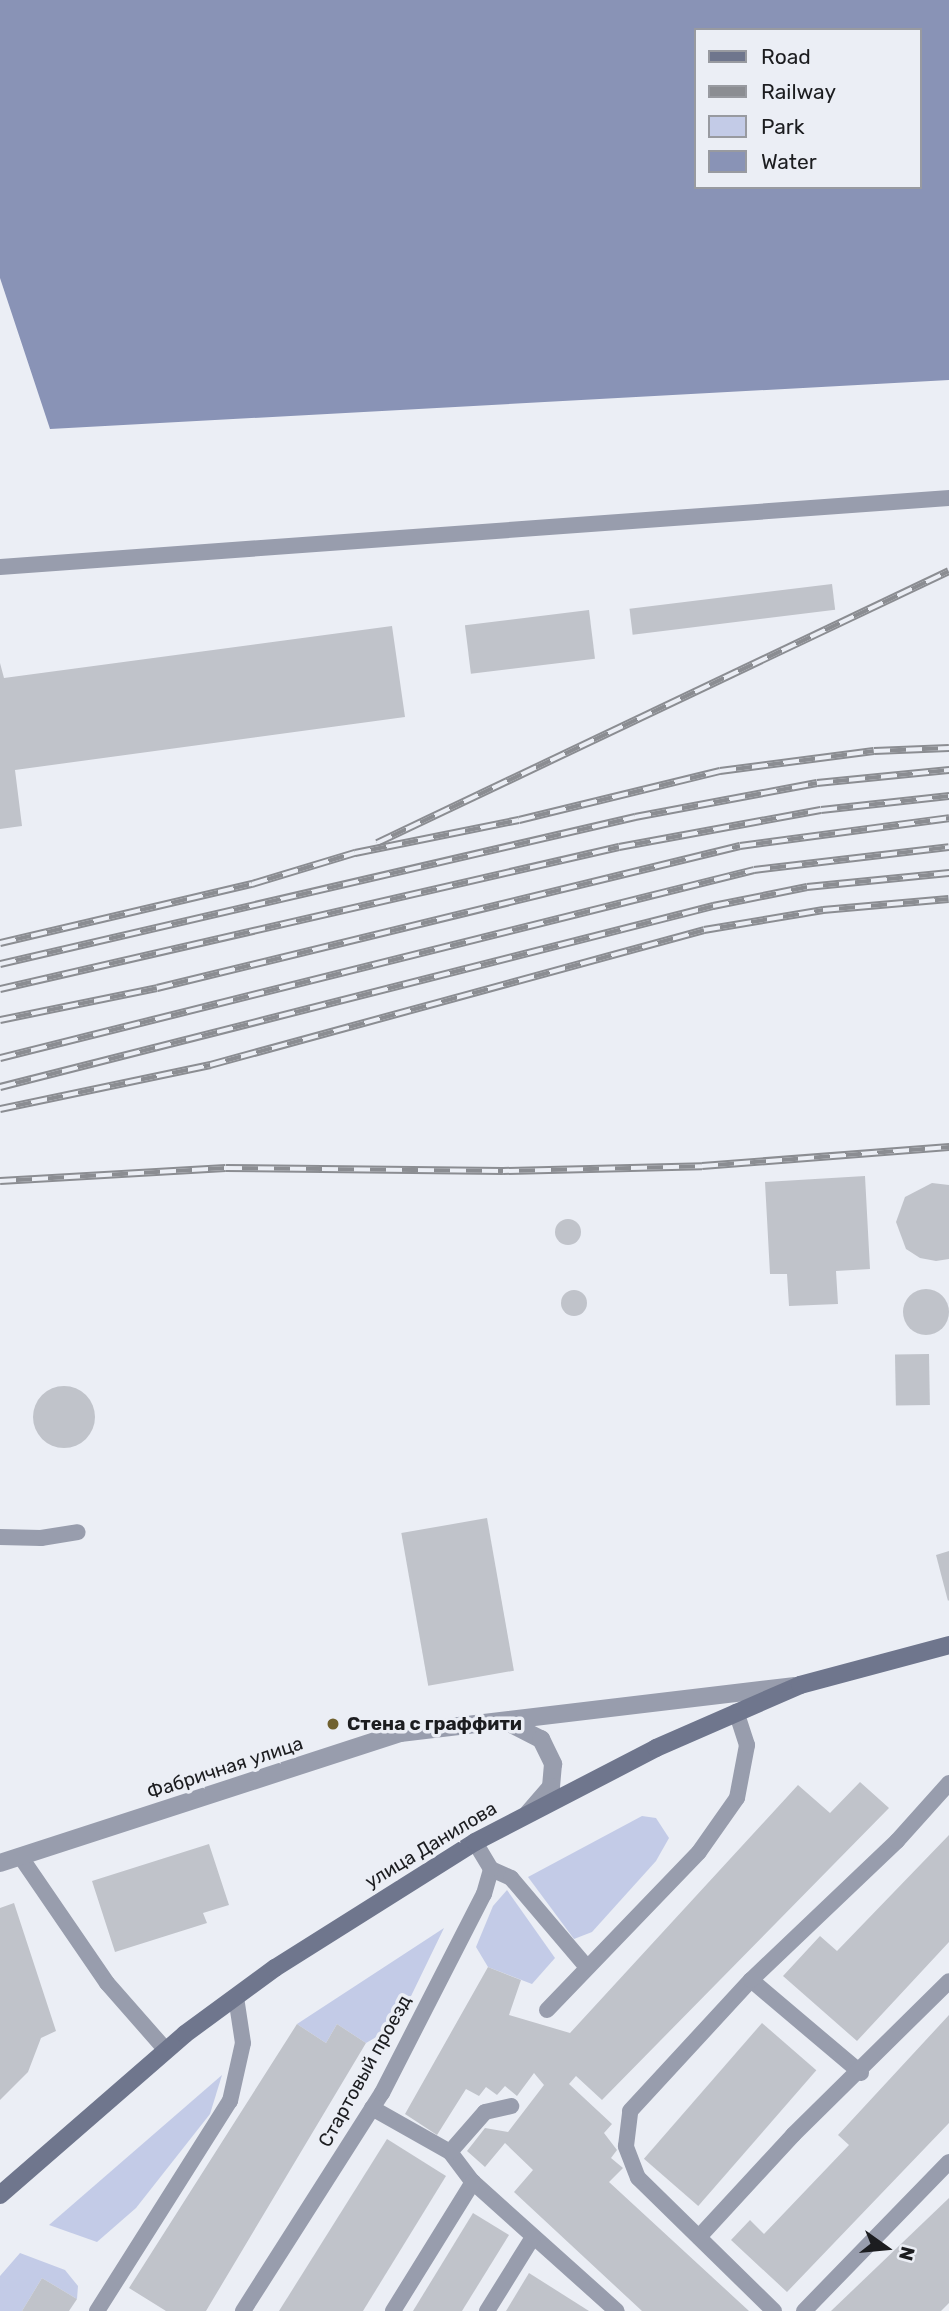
<!DOCTYPE html>
<html>
<head>
<meta charset="utf-8">
<style>
	body { margin:0 }
	#map { position:relative; width:949px; height:2311px; overflow:hidden; background:#ebeef5; font-family:Rubik,sans-serif }
	div>[style] { position:absolute }
	.green>* { inset:0; background:#c3cbe7 }
	.water>* { inset:0; background:#8993b6 }
	.building>* { inset:0; background:#c0c3ca; transform-origin:0 0 }
	.round { border-radius:50% }
	.lane>* { height:16px; margin:-8px; padding:0 8px; transform-origin:8px; border-radius:8px; background:#989dad }
	.street>* { height:18px; margin:-9px; padding:0 9px; transform-origin:9px; border-radius:9px; background:#989dad }
	.secondary>* { height:18px; margin:-9px; padding:0 9px; transform-origin:9px; border-radius:9px; background:#6f768d }
	.rail>* { height:8px; margin-top:-4px; transform-origin:0; background:repeating-linear-gradient(90deg,#ebeef5 0 16px,#8b8d92 0 32px); box-sizing:border-box; border-block:2px solid #8b8d92 }
	.dots>* { width:19px; height:19px; translate:-50% -50%; box-sizing:border-box; border:4px solid #ebeef5; border-radius:50% }
	span { translate:-50% -50%; white-space:nowrap; text-align:center; line-height:1.15; -webkit-text-stroke:7px #ebeef5; paint-order:stroke }
	.poi-label { font-size:19px; color:#1c1d20; font-weight:700 }
	.left { translate:0 -50%; text-align:left }
	.street-label { font-size:19px; color:#1c1d20 }
	.legend { position:absolute; left:694px; top:28px; width:228px; height:161px; box-sizing:border-box; background:#ebeef5; border:2px solid #989aa0; margin:0; padding:9px 12px; list-style:none; font-size:21px; color:#1c1d20 }
	.legend li { display:flex; align-items:center; gap:14px; height:35px }
	.legend b { width:35px; border:2px solid #989aa0 }
	.north { position:absolute; left:851px; top:2213px; width:70px; height:70px; -webkit-text-stroke:5px #ebeef5; paint-order:stroke; rotate:105deg; font-size:19px; font-weight:700; line-height:28px; text-align:center; color:#1c1d20 }
	.north::after { content:''; display:block; margin:auto; width:24px; height:32px; background:#1c1d20; clip-path:polygon(50% 0,100% 100%,50% 72%,0 100%) }
</style>
</head>
<body>
<div id="map">
	<div class="green">
		<i style="clip-path:polygon(642px 1816px,656px 1818px,669px 1838px,656px 1861px,592px 1932px,574px 1939px,528px 1877px)"></i>
		<i style="clip-path:polygon(507px 1890px,555px 1958px,532px 1984px,488px 1967px,476px 1947px,493px 1906px)"></i>
		<i style="clip-path:polygon(444px 1928px,397px 2025px,366px 2043px,337px 2024px,326px 2043px,297px 2024px)"></i>
		<i style="clip-path:polygon(222px 2075px,210px 2114px,136px 2208px,97px 2242px,49px 2225px)"></i>
		<i style="clip-path:polygon(20px 2253px,65px 2270px,78px 2286px,77px 2299px,42px 2278px,22px 2311px,0 2311px,0 2276px)"></i>
	</div>
	<div class="water">
		<i style="clip-path:polygon(evenodd,0 0,949px 0,949px 380px,50px 429px,0 278px,0 0,695px 30px,919px 30px,919px 187px,695px 187px,695px 30px)"></i>
	</div>
	<div class="building">
		<i style="left:832px;top:584px;width:26px;height:204px;rotate:83deg"></i>
		<i style="left:589px;top:610px;width:49px;height:125px;rotate:83deg"></i>
		<i style="clip-path:polygon(392px 626px,405px 717px,15px 770px,22px 826px,0 829px,0 663px,4px 678px)"></i>
		<i style="clip-path:polygon(865px 1176px,870px 1269px,836px 1271px,838px 1304px,789px 1306px,787px 1274px,770px 1274px,765px 1182px)"></i>
		<i style="clip-path:polygon(932px 1183px,949px 1185px,949px 1259px,936px 1261px,920px 1258px,906px 1249px,896px 1222px,905px 1197px)"></i>
		<i class="round" style="left:555px;top:1219px;width:26px;height:26px"></i>
		<i class="round" style="left:903px;top:1289px;width:46px;height:46px"></i>
		<i class="round" style="left:561px;top:1290px;width:26px;height:26px"></i>
		<i style="left:929px;top:1354px;width:51px;height:34px;rotate:89deg"></i>
		<i class="round" style="left:33px;top:1386px;width:62px;height:62px"></i>
		<i style="left:487px;top:1518px;width:155px;height:87px;rotate:80deg"></i>
		<i style="clip-path:polygon(949px 1551px,949px 1600px,948px 1601px,936px 1555px)"></i>
		<i style="clip-path:polygon(860px 1782px,889px 1808px,602px 2100px,576px 2076px,569px 2084px,612px 2124px,604px 2133px,617px 2150px,611px 2158px,623px 2168px,609px 2182px,749px 2311px,642px 2311px,514px 2192px,533px 2170px,505px 2143px,485px 2167px,467px 2151px,485px 2128px,508px 2132px,544px 2085px,534px 2073px,517px 2096px,505px 2086px,497px 2095px,486px 2087px,479px 2096px,466px 2089px,437px 2135px,405px 2114px,488px 1967px,521px 1980px,509px 2015px,570px 2033px,798px 1785px,830px 1813px)"></i>
		<i style="clip-path:polygon(949px 1835px,949px 1942px,857px 2041px,783px 1976px,820px 1936px,837px 1951px)"></i>
		<i style="clip-path:polygon(209px 1844px,229px 1905px,203px 1913px,207px 1923px,115px 1952px,92px 1881px)"></i>
		<i style="clip-path:polygon(14px 1903px,56px 2031px,41px 2038px,28px 2072px,0 2100px,0 1908px)"></i>
		<i style="clip-path:polygon(949px 2015px,949px 2123px,787px 2292px,731px 2240px,750px 2220px,764px 2234px,849px 2145px,838px 2135px)"></i>
		<i style="left:762px;top:2023px;width:72px;height:180px;rotate:41deg"></i>
		<i style="clip-path:polygon(297px 2024px,326px 2043px,337px 2024px,366px 2043px,206px 2311px,166px 2311px,129px 2288px)"></i>
		<i style="clip-path:polygon(387px 2139px,446px 2176px,363px 2311px,279px 2311px)"></i>
		<i style="clip-path:polygon(949px 2198px,949px 2303px,941px 2311px,831px 2311px)"></i>
		<i style="clip-path:polygon(473px 2213px,509px 2235px,462px 2311px,413px 2311px)"></i>
		<i style="clip-path:polygon(529px 2273px,589px 2311px,506px 2311px)"></i>
		<i style="clip-path:polygon(42px 2278px,77px 2299px,69px 2311px,22px 2311px)"></i>
	</div>
	<div class="lane">
		<i style="left:0;top:567px;width:952px;rotate:-4.16deg"></i>
		<i style="left:0;top:1537px;width:41px;rotate:1.4deg"></i>
		<i style="left:41px;top:1538px;width:37px;rotate:-9deg"></i>
		<i style="left:20px;top:1856px;width:154px;rotate:55.6deg"></i>
		<i style="left:107px;top:1983px;width:88px;rotate:48.7deg"></i>
		<i style="left:491px;top:1869px;width:22px;rotate:24deg"></i>
		<i style="left:511px;top:1878px;width:116px;rotate:49.6deg"></i>
		<i style="left:751px;top:1980px;width:144px;rotate:40.2deg"></i>
		<i style="left:547px;top:2010px;width:219px;rotate:-46.1deg"></i>
		<i style="left:699px;top:1852px;width:66px;rotate:-54.9deg"></i>
		<i style="left:737px;top:1798px;width:54px;rotate:-79.3deg"></i>
		<i style="left:747px;top:1745px;width:35px;rotate:-108deg"></i>
		<i style="left:372px;top:2108px;width:90px;rotate:29.4deg"></i>
		<i style="left:450px;top:2152px;width:38px;rotate:53deg"></i>
		<i style="left:473px;top:2182px;width:193px;rotate:41.9deg"></i>
		<i style="left:450px;top:2152px;width:53px;rotate:-48.8deg"></i>
		<i style="left:485px;top:2112px;width:27px;rotate:-13deg"></i>
		<i style="left:699px;top:2237px;width:139px;rotate:-47.3deg"></i>
		<i style="left:793px;top:2135px;width:219px;rotate:-44.6deg"></i>
		<i style="left:97px;top:2311px;width:249px;rotate:-57.7deg"></i>
		<i style="left:230px;top:2101px;width:59px;rotate:-77.4deg"></i>
		<i style="left:243px;top:2043px;width:47px;rotate:-98.7deg"></i>
		<i style="left:243px;top:2311px;width:259px;rotate:-57.5deg"></i>
		<i style="left:382px;top:2093px;width:224px;rotate:-62.9deg"></i>
		<i style="left:484px;top:1894px;width:26px;rotate:-74deg"></i>
		<i style="left:491px;top:1869px;width:31px;rotate:-121deg"></i>
		<i style="left:393px;top:2311px;width:152px;rotate:-58.2deg"></i>
		<i style="left:487px;top:2311px;width:87px;rotate:-58.1deg"></i>
		<i style="left:774px;top:2311px;width:190px;rotate:-135.6deg"></i>
		<i style="left:638px;top:2178px;width:34px;rotate:-111deg"></i>
		<i style="left:626px;top:2146px;width:35px;rotate:-83deg"></i>
		<i style="left:630px;top:2111px;width:178px;rotate:-47.3deg"></i>
		<i style="left:751px;top:1980px;width:202px;rotate:-43.6deg"></i>
		<i style="left:897px;top:1841px;width:78px;rotate:-48.1deg"></i>
		<i style="left:804px;top:2311px;width:208px;rotate:-45.8deg"></i>
	</div>
	<div class="street">
		<i style="left:511px;top:1724px;width:34px;rotate:27deg"></i>
		<i style="left:541px;top:1739px;width:28px;rotate:64deg"></i>
		<i style="left:553px;top:1764px;width:23px;rotate:95deg"></i>
		<i style="left:551px;top:1787px;width:35px;rotate:131deg"></i>
		<i style="left:0;top:1863px;width:421px;rotate:-18deg"></i>
		<i style="left:400px;top:1733px;width:396px;rotate:-6.8deg"></i>
	</div>
	<div class="secondary">
		<i style="left:0;top:2195px;width:245px;rotate:-41deg"></i>
		<i style="left:185px;top:2034px;width:112px;rotate:-36.3deg"></i>
		<i style="left:275px;top:1968px;width:236px;rotate:-32.2deg"></i>
		<i style="left:475px;top:1842px;width:204px;rotate:-27.4deg"></i>
		<i style="left:656px;top:1748px;width:157px;rotate:-23.6deg"></i>
		<i style="left:800px;top:1685px;width:154px;rotate:-15deg"></i>
	</div>
	<div class="rail">
		<i style="left:377px;top:843px;width:633px;rotate:-25.43deg"></i>
		<i style="left:0;top:943px;width:259px;rotate:-13.2deg"></i>
		<i style="left:252px;top:884px;width:108px;rotate:-16.8deg"></i>
		<i style="left:355px;top:853px;width:167px;rotate:-11.4deg"></i>
		<i style="left:519px;top:820px;width:207px;rotate:-13.7deg"></i>
		<i style="left:720px;top:771px;width:155px;rotate:-7.4deg"></i>
		<i style="left:874px;top:751px;width:75px;rotate:-2.3deg"></i>
		<i style="left:0;top:964px;width:652px;rotate:-13.03deg"></i>
		<i style="left:635px;top:817px;width:185px;rotate:-10.6deg"></i>
		<i style="left:817px;top:783px;width:133px;rotate:-5.6deg"></i>
		<i style="left:0;top:989px;width:635px;rotate:-12.92deg"></i>
		<i style="left:619px;top:847px;width:205px;rotate:-10.4deg"></i>
		<i style="left:821px;top:810px;width:129px;rotate:-6.2deg"></i>
		<i style="left:0;top:1020px;width:160px;rotate:-11.5deg"></i>
		<i style="left:157px;top:988px;width:600px;rotate:-13.69deg"></i>
		<i style="left:740px;top:846px;width:211px;rotate:-7.6deg"></i>
		<i style="left:0;top:1058px;width:777px;rotate:-14deg"></i>
		<i style="left:754px;top:870px;width:196px;rotate:-6.7deg"></i>
		<i style="left:0;top:1087px;width:736px;rotate:-14.24deg"></i>
		<i style="left:713px;top:906px;width:96px;rotate:-11.4deg"></i>
		<i style="left:807px;top:887px;width:143px;rotate:-5.6deg"></i>
		<i style="left:0;top:1109px;width:215px;rotate:-11.8deg"></i>
		<i style="left:210px;top:1065px;width:512px;rotate:-15.28deg"></i>
		<i style="left:704px;top:930px;width:121px;rotate:-9.5deg"></i>
		<i style="left:823px;top:910px;width:126px;rotate:-5deg"></i>
		<i style="left:0;top:1181px;width:226px;rotate:-3.3deg"></i>
		<i style="left:226px;top:1168px;width:277px;rotate:0.6deg"></i>
		<i style="left:503px;top:1171px;width:199px;rotate:-1.4deg"></i>
		<i style="left:702px;top:1166px;width:248px;rotate:-4.4deg"></i>
	</div>
	<div class="dots">
		<i style="left:333px;top:1724px;background:#70612f"></i>
	</div>
	<div class="poi-label">
		<span class="left" style="left:347px;top:1724px">Стена с граффити</span>
	</div>
	<div class="street-label">
		<span style="left:225px;top:1768px;rotate:-18deg">Фабричная улица</span>
		<span style="left:431px;top:1845px;rotate:-31deg">улица Данилова</span>
		<span style="left:365px;top:2071px;rotate:-61deg">Стартовый проезд</span>
	</div>
	<ul class="legend">
	<li><b style="height:9px;background:#6f768d"></b>Road</li>
	<li><b style="height:9px;background:#8b8d92"></b>Railway</li>
	<li><b style="height:19px;background:#c3cbe7"></b>Park</li>
	<li><b style="height:19px;background:#8993b6"></b>Water</li>
	</ul>
	<div class="north">N</div>
</div>
</body>
</html>
